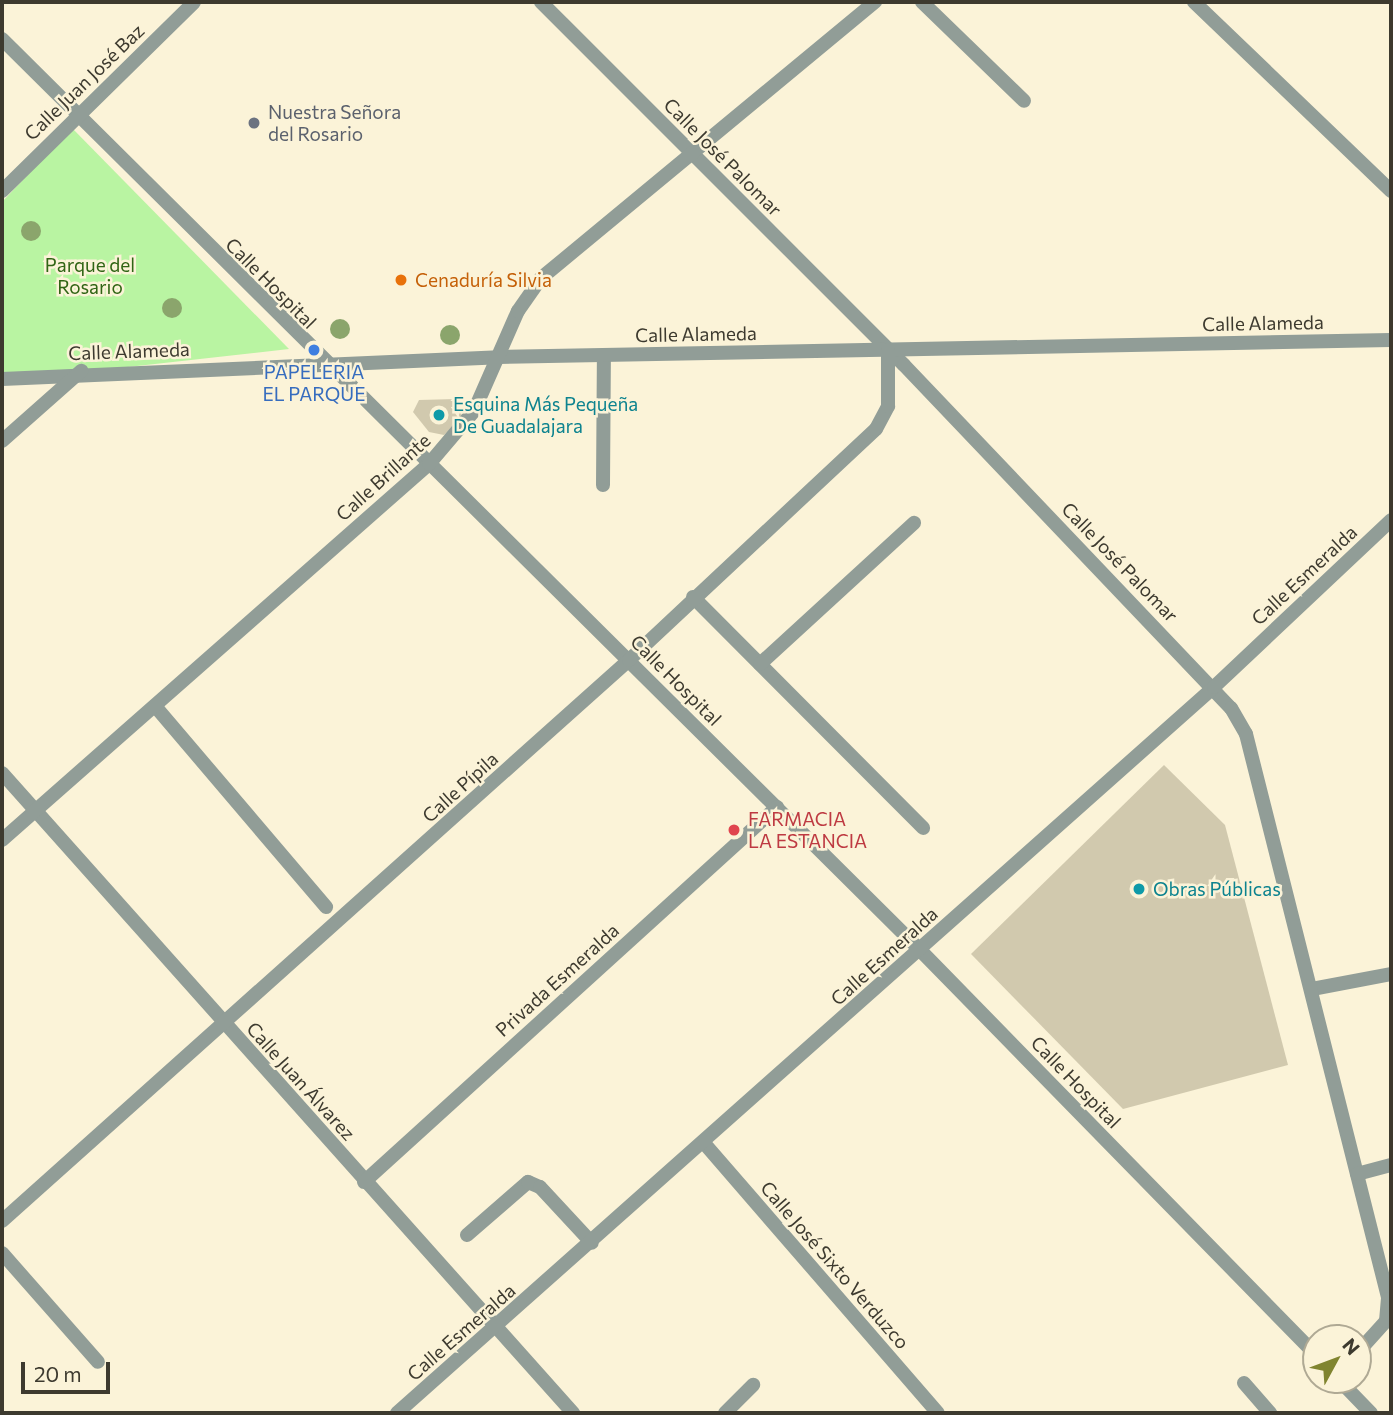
<!DOCTYPE html>
<html>
<head>
<meta charset="utf-8">
<style>
	body { margin:0 }
	#map { position:relative; width:1393px; height:1415px; overflow:hidden; background:#fbf3d8; font-family:Commissioner,sans-serif }
	div>[style] { position:absolute }
	.green>* { inset:0; background:#b9f4a2 }
	.building>* { inset:0; background:#d1c9ae }
	.lane>* { height:14px; margin:-7px; padding:0 7px; transform-origin:7px; border-radius:7px; background:#919d97 }
	.street>* { height:14px; margin:-7px; padding:0 7px; transform-origin:7px; border-radius:7px; background:#919d97 }
	.trees>* { width:20px; height:20px; margin:-10px; border-radius:50%; background:#8ba56c }
	.dots>* { width:19px; height:19px; translate:-50% -50%; box-sizing:border-box; border:4px solid #fbf3d8; border-radius:50% }
	span { translate:-50% -50%; white-space:nowrap; text-align:center; line-height:1.15; -webkit-text-stroke:5px #fbf3d8; paint-order:stroke }
	.street-label { font-size:19px; color:#3d3a2f }
	.worship-label { font-size:19px; color:#5b616d }
	.left { translate:0 -50%; text-align:left }
	.park-label { font-size:19px; color:#306514 }
	.food-label { font-size:19px; color:#c56008 }
	.shop-label { font-size:19px; color:#366cbe }
	.culture-label { font-size:19px; color:#0d838f }
	.health-label { font-size:19px; color:#be3a42 }
	.frame { position:absolute; inset:0; border:4px solid #3d3a2f; pointer-events:none }
	.north { position:absolute; left:1302px; top:1324px; width:70px; height:70px; box-sizing:border-box; background:#fbf3d8; border:2px solid #afa994; border-radius:50%; rotate:49deg; font-size:19px; font-weight:700; line-height:28px; text-align:center; color:#3d3a2f }
	.north::after { content:''; display:block; margin:auto; width:24px; height:32px; background:#80842f; clip-path:polygon(50% 0,100% 100%,50% 72%,0 100%) }
	.scale { position:absolute; left:21px; top:1362px; width:89px; height:32px; box-sizing:border-box; border:4px solid #3d3a2f; border-top:0; padding-left:9px; font-size:21px; line-height:24px; white-space:nowrap; color:#3d3a2f; -webkit-text-stroke:5px #fbf3d8; paint-order:stroke }
</style>
</head>
<body>
<div id="map">
	<div class="green">
		<i style="clip-path:polygon(72px 128px,289px 349px,2px 381px,2px 202px)"></i>
	</div>
	<div class="building">
		<i style="clip-path:polygon(456px 399px,463px 419px,444px 435px,429px 432px,413px 412px,419px 400px)"></i>
		<i style="clip-path:polygon(1164px 765px,1225px 825px,1288px 1065px,1123px 1109px,971px 954px)"></i>
	</div>
	<div class="lane">
		<i style="left:922px;top:2px;width:142px;rotate:44.1deg"></i>
		<i style="left:603px;top:485px;width:130px;rotate:-89.6deg"></i>
		<i style="left:155px;top:706px;width:264px;rotate:49.6deg"></i>
		<i style="left:1312px;top:989px;width:80px;rotate:-10.8deg"></i>
		<i style="left:467px;top:1235px;width:81px;rotate:-41deg"></i>
		<i style="left:528px;top:1182px;width:13px;rotate:23deg"></i>
		<i style="left:540px;top:1187px;width:76px;rotate:47.1deg"></i>
		<i style="left:1244px;top:1383px;width:40px;rotate:49deg"></i>
		<i style="left:725px;top:1413px;width:40px;rotate:-45deg"></i>
	</div>
	<div class="street">
		<i style="left:541px;top:2px;width:513px;rotate:45deg"></i>
		<i style="left:904px;top:365px;width:474px;rotate:46.4deg"></i>
		<i style="left:1231px;top:708px;width:30px;rotate:60deg"></i>
		<i style="left:1246px;top:734px;width:593px;rotate:75.85deg"></i>
		<i style="left:1194px;top:2px;width:273px;rotate:43.8deg"></i>
		<i style="left:2px;top:39px;width:1293px;rotate:44.78deg"></i>
		<i style="left:920px;top:950px;width:566px;rotate:45.64deg"></i>
		<i style="left:2px;top:191px;width:269px;rotate:-44.5deg"></i>
		<i style="left:2px;top:379px;width:497px;rotate:-2.5deg"></i>
		<i style="left:499px;top:357px;width:892px;rotate:-1.09deg"></i>
		<i style="left:2px;top:441px;width:106px;rotate:-41.5deg"></i>
		<i style="left:693px;top:597px;width:326px;rotate:45.1deg"></i>
		<i style="left:760px;top:664px;width:209px;rotate:-42.5deg"></i>
		<i style="left:2px;top:773px;width:858px;rotate:48.26deg"></i>
		<i style="left:2px;top:840px;width:569px;rotate:-41.37deg"></i>
		<i style="left:429px;top:464px;width:70px;rotate:-49.7deg"></i>
		<i style="left:474px;top:411px;width:109px;rotate:-66.3deg"></i>
		<i style="left:518px;top:311px;width:39px;rotate:-55deg"></i>
		<i style="left:540px;top:279px;width:435px;rotate:-39.6deg"></i>
		<i style="left:704px;top:1143px;width:357px;rotate:49.1deg"></i>
		<i style="left:1357px;top:1174px;width:35px;rotate:-15deg"></i>
		<i style="left:364px;top:1182px;width:558px;rotate:-42.24deg"></i>
		<i style="left:2px;top:1221px;width:841px;rotate:-41.82deg"></i>
		<i style="left:629px;top:660px;width:338px;rotate:-43.1deg"></i>
		<i style="left:876px;top:429px;width:26px;rotate:-62deg"></i>
		<i style="left:888px;top:406px;width:56px;rotate:-90deg"></i>
		<i style="left:2px;top:1253px;width:145px;rotate:48.6deg"></i>
		<i style="left:1358px;top:1352px;width:42px;rotate:-47.9deg"></i>
		<i style="left:1386px;top:1321px;width:22px;rotate:-85deg"></i>
		<i style="left:1339px;top:1380px;width:46px;rotate:45.9deg"></i>
		<i style="left:397px;top:1413px;width:1093px;rotate:-41.62deg"></i>
		<i style="left:1214px;top:687px;width:243px;rotate:-43.3deg"></i>
	</div>
	<div class="trees">
		<i style="left:31px;top:231px"></i>
		<i style="left:172px;top:308px"></i>
		<i style="left:340px;top:329px"></i>
		<i style="left:450px;top:335px"></i>
	</div>
	<div class="dots">
		<i style="left:254px;top:123px;background:#6b7280"></i>
		<i style="left:401px;top:280px;background:#e8710a"></i>
		<i style="left:314px;top:350px;background:#3f7fe0"></i>
		<i style="left:439px;top:415px;background:#0f9aa8"></i>
		<i style="left:734px;top:830px;background:#e0444e"></i>
		<i style="left:1139px;top:889px;background:#0f9aa8"></i>
	</div>
	<div class="street-label">
		<span style="left:84px;top:82px;rotate:-44deg">Calle Juan José Baz</span>
		<span style="left:723px;top:157px;rotate:45deg">Calle José Palomar</span>
		<span style="left:271px;top:283px;rotate:45deg">Calle Hospital</span>
		<span style="left:1263px;top:323px;rotate:-1deg">Calle Alameda</span>
		<span style="left:696px;top:334px;rotate:-1deg">Calle Alameda</span>
		<span style="left:129px;top:351px;rotate:-2deg">Calle Alameda</span>
		<span style="left:383px;top:477px;rotate:-42deg">Calle Brillante</span>
		<span style="left:1120px;top:562px;rotate:46deg">Calle José Palomar</span>
		<span style="left:1304px;top:575px;rotate:-43deg">Calle Esmeralda</span>
		<span style="left:676px;top:680px;rotate:45deg">Calle Hospital</span>
		<span style="left:460px;top:787px;rotate:-42deg">Calle Pípila</span>
		<span style="left:884px;top:956px;rotate:-42deg">Calle Esmeralda</span>
		<span style="left:557px;top:980px;rotate:-42deg">Privada Esmeralda</span>
		<span style="left:301px;top:1081px;rotate:48deg">Calle Juan Álvarez</span>
		<span style="left:1076px;top:1082px;rotate:46deg">Calle Hospital</span>
		<span style="left:835px;top:1265px;rotate:49deg">Calle José Sixto Verduzco</span>
		<span style="left:461px;top:1332px;rotate:-41deg">Calle Esmeralda</span>
	</div>
	<div class="worship-label">
		<span class="left" style="left:268px;top:123px">Nuestra Señora<br>del Rosario</span>
	</div>
	<div class="park-label">
		<span style="left:90px;top:276px">Parque del<br>Rosario</span>
	</div>
	<div class="food-label">
		<span class="left" style="left:415px;top:280px">Cenaduría Silvia</span>
	</div>
	<div class="shop-label">
		<span style="left:314px;top:383px">PAPELERIA<br>EL PARQUE</span>
	</div>
	<div class="culture-label">
		<span class="left" style="left:453px;top:415px">Esquina Más Pequeña<br>De Guadalajara</span>
		<span class="left" style="left:1153px;top:889px">Obras Públicas</span>
	</div>
	<div class="health-label">
		<span class="left" style="left:748px;top:830px">FARMACIA<br>LA ESTANCIA</span>
	</div>
	<div class="frame"></div>
	<div class="north">N</div>
	<div class="scale">20 m</div>
</div>
</body>
</html>
